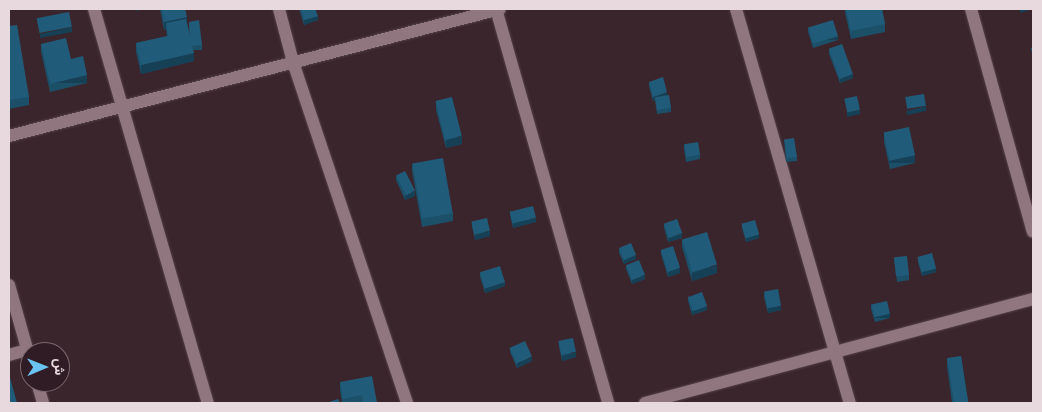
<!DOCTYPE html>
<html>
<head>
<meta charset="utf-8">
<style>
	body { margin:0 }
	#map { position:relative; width:1042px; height:412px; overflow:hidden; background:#3b252d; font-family:Karla,Vazirmatn,sans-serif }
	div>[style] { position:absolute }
	.roads { filter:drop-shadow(0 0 1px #55434a) drop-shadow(0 0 1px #55434a) }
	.street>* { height:12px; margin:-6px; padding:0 6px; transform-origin:6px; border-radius:6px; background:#90767f }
	.wall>* { inset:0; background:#1c4f68 }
	.shaded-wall>* { inset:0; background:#164055; transform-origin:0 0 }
	.building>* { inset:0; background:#205c79; transform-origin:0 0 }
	span { translate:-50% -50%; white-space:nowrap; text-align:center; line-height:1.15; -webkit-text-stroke:4px #301c24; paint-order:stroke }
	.frame { position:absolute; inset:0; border:10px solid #e8d9de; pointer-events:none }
	.north { position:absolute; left:20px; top:342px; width:50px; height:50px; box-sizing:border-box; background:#301c24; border:1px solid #7a686e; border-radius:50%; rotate:89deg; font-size:14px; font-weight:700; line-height:20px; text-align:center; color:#e8d9de }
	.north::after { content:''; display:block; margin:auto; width:18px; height:22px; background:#6bc3f2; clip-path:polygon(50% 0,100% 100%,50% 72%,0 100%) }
</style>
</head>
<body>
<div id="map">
	<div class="roads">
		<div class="street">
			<i style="left:94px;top:9px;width:410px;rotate:73.9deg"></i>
			<i style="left:279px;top:9px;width:55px;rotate:75.2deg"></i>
			<i style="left:293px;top:62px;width:360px;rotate:71.5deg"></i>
			<i style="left:496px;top:9px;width:410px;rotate:74.1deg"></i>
			<i style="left:736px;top:9px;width:410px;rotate:73.9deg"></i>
			<i style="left:971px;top:9px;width:231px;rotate:74.5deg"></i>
			<i style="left:9px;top:136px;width:507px;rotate:-14.5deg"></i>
			<i style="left:9px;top:285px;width:77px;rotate:74.2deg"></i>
			<i style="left:9px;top:355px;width:19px;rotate:-16deg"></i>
			<i style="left:37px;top:382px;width:22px;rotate:74deg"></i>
			<i style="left:645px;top:403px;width:402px;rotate:-15deg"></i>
		</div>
	</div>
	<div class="wall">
		<i style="clip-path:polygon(160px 9px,185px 9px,187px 23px,190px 36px,189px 22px,202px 45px,202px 50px,193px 50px,194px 61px,141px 74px,136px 52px,136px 43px,167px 36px,166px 29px,164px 30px)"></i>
		<i style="clip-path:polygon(299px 9px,315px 9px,318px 20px,304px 25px)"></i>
		<i style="clip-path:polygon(845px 9px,882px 9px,885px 24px,885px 32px,851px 39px,845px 13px)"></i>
		<i style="clip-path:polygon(9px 26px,29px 97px,29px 105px,9px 109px)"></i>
		<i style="clip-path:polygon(808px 28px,838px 40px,813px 48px,808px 32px)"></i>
		<i style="clip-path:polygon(41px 44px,71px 59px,87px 83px,50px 92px,41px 52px)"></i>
		<i style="clip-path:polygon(829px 49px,853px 78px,840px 83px,829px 54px)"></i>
		<i style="clip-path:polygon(649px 82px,667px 95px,671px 108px,671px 112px,657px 114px,655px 100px,653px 101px,649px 86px)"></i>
		<i style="clip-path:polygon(436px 102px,462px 144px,446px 148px,436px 110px)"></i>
		<i style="clip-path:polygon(884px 133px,915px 163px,890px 169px,884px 142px)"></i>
		<i style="clip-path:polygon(784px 139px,797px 157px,797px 161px,786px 162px)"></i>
		<i style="clip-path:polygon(684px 144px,700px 155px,700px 159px,686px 162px,684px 149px)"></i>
		<i style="clip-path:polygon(412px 163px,453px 213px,453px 221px,422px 227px,412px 171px)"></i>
		<i style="clip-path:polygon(396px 176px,415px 196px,405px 200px,396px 180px)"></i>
		<i style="clip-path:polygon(510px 211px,536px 222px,513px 228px,510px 215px)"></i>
		<i style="clip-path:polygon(472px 222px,490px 236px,475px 240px,472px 227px)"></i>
		<i style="clip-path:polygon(664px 224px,682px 238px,668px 242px,664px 228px)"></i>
		<i style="clip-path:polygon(742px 224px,759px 238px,746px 242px,742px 228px)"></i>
		<i style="clip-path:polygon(682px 239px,717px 273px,692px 281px,682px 247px)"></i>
		<i style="clip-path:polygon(619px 248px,636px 259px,624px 264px,619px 253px)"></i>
		<i style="clip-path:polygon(661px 250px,680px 273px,668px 277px,661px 254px)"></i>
		<i style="clip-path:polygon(918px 258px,936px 272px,922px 276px,918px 262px)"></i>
		<i style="clip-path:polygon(894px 259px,909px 275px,909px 280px,897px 282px)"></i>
		<i style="clip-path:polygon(626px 265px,645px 279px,632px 284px,626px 269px)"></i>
		<i style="clip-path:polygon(480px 273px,505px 286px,485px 293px,480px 277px)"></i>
		<i style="clip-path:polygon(764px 292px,781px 310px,768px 313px,764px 297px)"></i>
		<i style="clip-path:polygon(688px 296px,707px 310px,692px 315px,688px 301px)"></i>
		<i style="clip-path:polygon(871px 304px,890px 318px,875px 322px,871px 309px)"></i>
		<i style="clip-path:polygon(559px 342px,576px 357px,562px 361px,559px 346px)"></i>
		<i style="clip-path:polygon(510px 348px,532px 361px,517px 368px,510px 352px)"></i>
		<i style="clip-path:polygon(961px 356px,968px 403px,952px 403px,947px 366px,947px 358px)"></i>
		<i style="clip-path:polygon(340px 382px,377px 403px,342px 403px,340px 390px)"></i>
	</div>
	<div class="shaded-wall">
		<i style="clip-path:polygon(136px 9px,144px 9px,136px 11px)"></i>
		<i style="clip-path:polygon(1020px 9px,1033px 9px,1020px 13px)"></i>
		<i style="clip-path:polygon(318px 16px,318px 20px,304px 25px,304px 20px)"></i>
		<i style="clip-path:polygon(187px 17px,187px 25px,166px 23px,166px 29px,164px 30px,164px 22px)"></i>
		<i style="clip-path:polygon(72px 27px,72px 32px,40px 38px,40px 34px)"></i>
		<i style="left:838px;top:36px;width:4px;height:26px;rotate:90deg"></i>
		<i style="clip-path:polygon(194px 53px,194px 61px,141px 74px,141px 65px)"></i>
		<i style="clip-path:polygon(853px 74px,853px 78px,840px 83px,840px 79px)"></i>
		<i style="left:87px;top:75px;width:8px;height:38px;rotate:90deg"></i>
		<i style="clip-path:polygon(667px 92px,667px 97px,655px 97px,655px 100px,653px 101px,653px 97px)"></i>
		<i style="clip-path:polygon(926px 106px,926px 111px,907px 115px,907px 111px)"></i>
		<i style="clip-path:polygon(860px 110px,860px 114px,847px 117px,847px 112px)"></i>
		<i style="clip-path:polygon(462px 136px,462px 144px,446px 148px,446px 140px)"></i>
		<i style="left:915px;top:155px;width:8px;height:26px;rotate:90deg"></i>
		<i style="clip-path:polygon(415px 191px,415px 196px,405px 200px,405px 196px)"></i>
		<i style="clip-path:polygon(536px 218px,536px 222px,513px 228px,513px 223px)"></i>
		<i style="clip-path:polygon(490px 231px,490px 236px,475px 240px,475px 235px)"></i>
		<i style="clip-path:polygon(682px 233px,682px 238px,668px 242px,668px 238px)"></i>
		<i style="clip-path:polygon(759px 234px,759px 238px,746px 242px,746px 238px)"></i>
		<i style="clip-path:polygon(636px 255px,636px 259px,624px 264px,624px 260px)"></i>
		<i style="clip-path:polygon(717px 265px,717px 273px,692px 281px,692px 273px)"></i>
		<i style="clip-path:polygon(680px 268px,680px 273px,668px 277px,668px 272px)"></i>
		<i style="clip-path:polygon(936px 268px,936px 272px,922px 276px,922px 272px)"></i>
		<i style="clip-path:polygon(645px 275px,645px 279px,632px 284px,632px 280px)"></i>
		<i style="clip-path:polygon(505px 282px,505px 286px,485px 293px,485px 288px)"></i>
		<i style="clip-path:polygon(707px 306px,707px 310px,692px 315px,692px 310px)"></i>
		<i style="clip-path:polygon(781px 306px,781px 310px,768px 313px,768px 308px)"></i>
		<i style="left:890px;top:314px;width:4px;height:16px;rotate:90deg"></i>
		<i style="clip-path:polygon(576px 352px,576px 357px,562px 361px,562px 356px)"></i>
		<i style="clip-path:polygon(532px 357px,532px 361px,517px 368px,517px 363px)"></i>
	</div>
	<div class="building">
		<i style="clip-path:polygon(162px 9px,185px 9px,187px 17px,164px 22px)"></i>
		<i style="clip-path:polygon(301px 9px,315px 9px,318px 16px,304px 20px)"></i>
		<i style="clip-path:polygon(846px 9px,882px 9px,885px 24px,851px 31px)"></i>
		<i style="left:69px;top:12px;width:15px;height:33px;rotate:79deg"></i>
		<i style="clip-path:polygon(186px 19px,194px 53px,141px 65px,136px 43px,168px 36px,166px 23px)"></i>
		<i style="clip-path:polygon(199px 20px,202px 45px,192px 46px,190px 39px,189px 22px)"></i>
		<i style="left:833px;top:20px;width:17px;height:26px;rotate:73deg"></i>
		<i style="clip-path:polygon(17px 25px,29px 97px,9px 100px,9px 26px)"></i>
		<i style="clip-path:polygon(66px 38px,71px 59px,83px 56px,87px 75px,50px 84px,41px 44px)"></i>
		<i style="left:842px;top:44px;width:32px;height:14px;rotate:70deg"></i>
		<i style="clip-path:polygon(1031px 48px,1033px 48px,1033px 58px)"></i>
		<i style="clip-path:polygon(663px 77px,667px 92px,653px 97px,649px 82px)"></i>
		<i style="left:924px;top:94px;width:12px;height:19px;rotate:81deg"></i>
		<i style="left:669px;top:95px;width:13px;height:14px;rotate:81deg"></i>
		<i style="left:857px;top:96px;width:14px;height:13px;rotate:78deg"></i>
		<i style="left:452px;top:97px;width:40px;height:17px;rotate:76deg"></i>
		<i style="left:909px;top:127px;width:29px;height:26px;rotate:78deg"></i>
		<i style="left:794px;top:138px;width:19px;height:10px;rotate:81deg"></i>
		<i style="left:698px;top:142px;width:13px;height:14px;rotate:81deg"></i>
		<i style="left:443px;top:158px;width:56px;height:31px;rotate:80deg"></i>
		<i style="left:405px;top:171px;width:22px;height:10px;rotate:63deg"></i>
		<i style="left:533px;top:206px;width:12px;height:24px;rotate:76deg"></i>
		<i style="left:487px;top:218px;width:13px;height:16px;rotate:77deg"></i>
		<i style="left:677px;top:219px;width:15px;height:14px;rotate:70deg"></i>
		<i style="left:755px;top:220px;width:15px;height:14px;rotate:74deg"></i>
		<i style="left:707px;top:232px;width:34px;height:26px;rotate:73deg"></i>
		<i style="left:631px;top:243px;width:13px;height:13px;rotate:67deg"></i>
		<i style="left:673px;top:246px;width:23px;height:13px;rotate:72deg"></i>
		<i style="left:932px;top:253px;width:16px;height:15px;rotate:75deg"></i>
		<i style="left:907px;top:256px;width:19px;height:13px;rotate:84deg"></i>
		<i style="left:639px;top:260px;width:16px;height:14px;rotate:68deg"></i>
		<i style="left:500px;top:266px;width:17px;height:21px;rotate:73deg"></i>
		<i style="left:778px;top:289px;width:17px;height:14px;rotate:80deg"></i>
		<i style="left:702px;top:292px;width:15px;height:15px;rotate:70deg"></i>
		<i style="left:887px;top:301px;width:13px;height:16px;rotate:77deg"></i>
		<i style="left:573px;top:338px;width:14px;height:15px;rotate:78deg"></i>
		<i style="left:525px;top:341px;width:17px;height:17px;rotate:66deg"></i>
		<i style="left:961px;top:356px;width:47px;height:14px;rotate:81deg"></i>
		<i style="clip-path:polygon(9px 374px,17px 403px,9px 403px)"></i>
		<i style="clip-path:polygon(372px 376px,377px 403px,363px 403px,362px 395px,343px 399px,340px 382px)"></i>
		<i style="clip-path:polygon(338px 399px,340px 403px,326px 403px)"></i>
	</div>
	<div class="frame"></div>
	<div class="north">ش</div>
</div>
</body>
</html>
